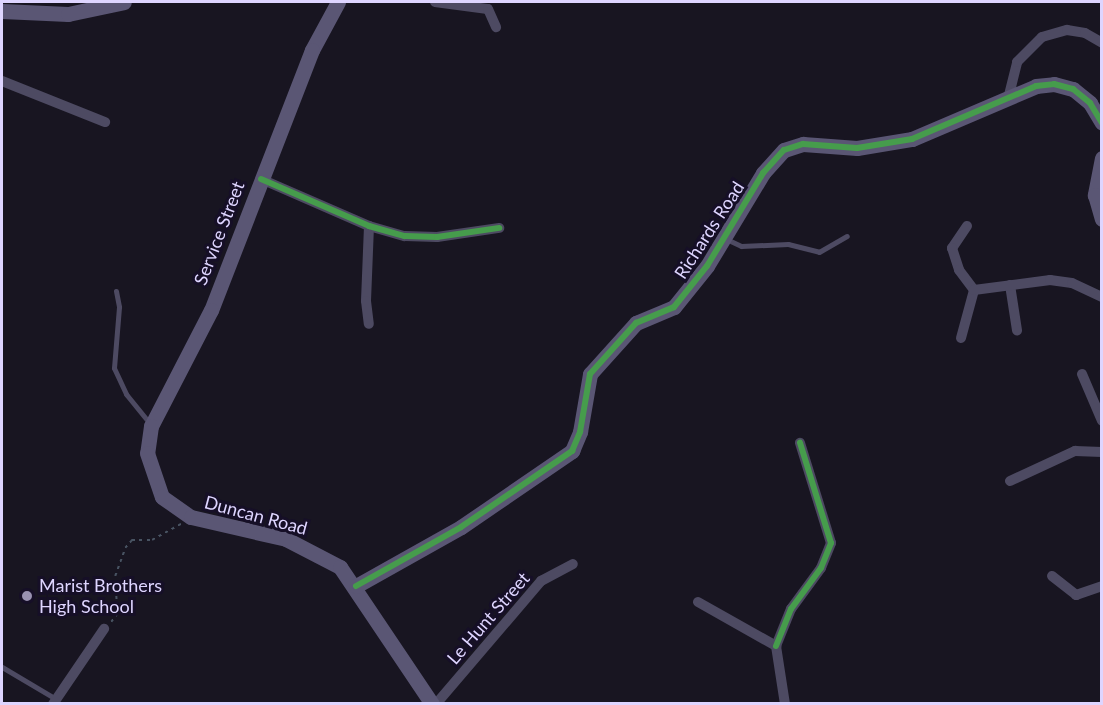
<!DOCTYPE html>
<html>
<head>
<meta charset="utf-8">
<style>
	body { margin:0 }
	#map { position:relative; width:1103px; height:705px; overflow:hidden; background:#181521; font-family:Lato,sans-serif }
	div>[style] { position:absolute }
	.path>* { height:1.5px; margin-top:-0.75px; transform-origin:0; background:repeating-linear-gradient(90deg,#485362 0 3px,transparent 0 7.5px) }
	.lane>* { height:5px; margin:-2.5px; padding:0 2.5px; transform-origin:2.5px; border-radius:2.5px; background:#4d4a62 }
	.street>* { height:10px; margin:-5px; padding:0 5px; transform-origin:5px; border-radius:5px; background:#4d4a62 }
	.secondary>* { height:15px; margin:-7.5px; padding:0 7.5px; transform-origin:7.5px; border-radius:7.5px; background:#5a5674 }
	.cycleway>* { height:6px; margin:-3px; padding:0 3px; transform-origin:3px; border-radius:3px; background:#469c4c }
	.dots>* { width:16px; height:16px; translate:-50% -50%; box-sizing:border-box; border:3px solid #160f27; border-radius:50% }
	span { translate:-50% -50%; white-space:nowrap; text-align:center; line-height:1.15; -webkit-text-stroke:6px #160f27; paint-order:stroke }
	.street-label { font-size:18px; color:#ded5ff }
	.poi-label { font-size:18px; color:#ded5ff }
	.left { translate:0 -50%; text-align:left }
	.frame { position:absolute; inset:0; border:3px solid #ded5ff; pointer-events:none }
</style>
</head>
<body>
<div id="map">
	<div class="path">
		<i style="left:111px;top:622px;width:10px;rotate:-53deg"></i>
		<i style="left:117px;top:614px;width:38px;rotate:-93deg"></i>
		<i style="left:115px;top:576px;width:30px;rotate:-70deg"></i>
		<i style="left:125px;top:548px;width:11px;rotate:-49deg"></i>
		<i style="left:132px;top:540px;width:20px"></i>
		<i style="left:152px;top:540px;width:33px;rotate:-29deg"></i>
	</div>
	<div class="lane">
		<i style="left:724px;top:238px;width:19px;rotate:25deg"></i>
		<i style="left:741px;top:246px;width:47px;rotate:-2.4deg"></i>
		<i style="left:788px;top:244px;width:32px;rotate:14deg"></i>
		<i style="left:819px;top:252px;width:32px;rotate:-30deg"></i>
		<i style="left:116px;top:291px;width:16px;rotate:79deg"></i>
		<i style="left:119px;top:307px;width:61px;rotate:94.7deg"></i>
		<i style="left:114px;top:368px;width:29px;rotate:65deg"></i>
		<i style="left:126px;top:394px;width:38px;rotate:51deg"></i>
		<i style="left:2px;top:667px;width:63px;rotate:30.7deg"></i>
	</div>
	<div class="street">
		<i style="left:435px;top:2px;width:53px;rotate:7.5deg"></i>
		<i style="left:488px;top:9px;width:20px;rotate:66deg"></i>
		<i style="left:2px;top:81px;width:111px;rotate:21.7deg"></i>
		<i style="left:1008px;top:99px;width:38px;rotate:-76deg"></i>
		<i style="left:1017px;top:62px;width:35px;rotate:-45deg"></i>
		<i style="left:1042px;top:37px;width:26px;rotate:-16deg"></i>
		<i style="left:1067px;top:30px;width:18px;rotate:9deg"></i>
		<i style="left:1085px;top:33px;width:20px;rotate:30deg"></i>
		<i style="left:261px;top:179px;width:118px;rotate:23.5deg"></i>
		<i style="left:369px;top:226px;width:37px;rotate:16deg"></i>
		<i style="left:405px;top:236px;width:32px;rotate:2deg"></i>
		<i style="left:437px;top:237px;width:63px;rotate:-8.3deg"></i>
		<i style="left:369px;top:226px;width:75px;rotate:92.3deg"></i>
		<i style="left:366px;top:301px;width:23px;rotate:83deg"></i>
		<i style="left:967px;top:226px;width:27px;rotate:124deg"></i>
		<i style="left:952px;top:248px;width:23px;rotate:72deg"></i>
		<i style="left:959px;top:270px;width:25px;rotate:53deg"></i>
		<i style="left:1010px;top:285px;width:46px;rotate:81.2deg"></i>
		<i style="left:961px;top:338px;width:50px;rotate:-74.8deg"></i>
		<i style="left:974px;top:290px;width:77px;rotate:-7.5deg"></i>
		<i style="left:1050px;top:280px;width:22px;rotate:8deg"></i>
		<i style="left:1072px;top:283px;width:33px;rotate:25deg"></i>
		<i style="left:1082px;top:374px;width:51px;rotate:66.9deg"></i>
		<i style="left:1010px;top:481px;width:72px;rotate:-24.8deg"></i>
		<i style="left:1075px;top:451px;width:27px;rotate:2deg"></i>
		<i style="left:1052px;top:576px;width:31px;rotate:38deg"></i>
		<i style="left:1076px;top:595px;width:28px;rotate:-19deg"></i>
		<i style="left:698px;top:602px;width:90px;rotate:29.4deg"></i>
		<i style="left:776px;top:646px;width:59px;rotate:81.2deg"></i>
		<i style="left:776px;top:646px;width:40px;rotate:-68deg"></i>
		<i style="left:791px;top:609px;width:51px;rotate:-53.8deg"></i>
		<i style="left:821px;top:568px;width:27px;rotate:-68deg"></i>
		<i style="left:831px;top:543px;width:105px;rotate:-107.2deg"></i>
		<i style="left:53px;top:704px;width:91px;rotate:-55.8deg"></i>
		<i style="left:436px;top:704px;width:162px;rotate:-49.5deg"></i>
		<i style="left:541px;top:581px;width:36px;rotate:-28deg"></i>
	</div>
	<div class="secondary">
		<i style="left:338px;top:2px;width:55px;rotate:118.4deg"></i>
		<i style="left:312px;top:50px;width:279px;rotate:111.2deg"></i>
		<i style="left:211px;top:310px;width:131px;rotate:117.3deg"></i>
		<i style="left:151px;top:426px;width:27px;rotate:98deg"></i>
		<i style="left:147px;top:453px;width:46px;rotate:71.2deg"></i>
		<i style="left:162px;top:497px;width:35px;rotate:35deg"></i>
		<i style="left:191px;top:517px;width:98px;rotate:13deg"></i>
		<i style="left:286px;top:539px;width:61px;rotate:27.4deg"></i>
		<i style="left:340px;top:567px;width:165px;rotate:56.1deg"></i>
		<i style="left:2px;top:11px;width:66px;rotate:2.6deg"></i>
		<i style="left:68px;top:14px;width:57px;rotate:-12.1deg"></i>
		<i style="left:1102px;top:158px;width:38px;rotate:101deg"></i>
		<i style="left:1095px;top:195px;width:25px;rotate:74deg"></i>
		<i style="left:356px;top:586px;width:120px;rotate:-29.3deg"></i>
		<i style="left:461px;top:527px;width:135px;rotate:-34.4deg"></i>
		<i style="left:572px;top:451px;width:21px;rotate:-67deg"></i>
		<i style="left:580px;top:432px;width:59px;rotate:-80.2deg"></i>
		<i style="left:590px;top:374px;width:69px;rotate:-48deg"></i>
		<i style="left:636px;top:323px;width:41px;rotate:-22.8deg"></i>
		<i style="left:674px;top:307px;width:53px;rotate:-51.2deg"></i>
		<i style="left:707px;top:266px;width:109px;rotate:-58.9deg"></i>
		<i style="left:763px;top:173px;width:31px;rotate:-48deg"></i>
		<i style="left:784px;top:150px;width:20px;rotate:-18deg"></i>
		<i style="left:803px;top:144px;width:54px;rotate:4.2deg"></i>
		<i style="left:857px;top:148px;width:56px;rotate:-9.3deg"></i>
		<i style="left:912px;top:139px;width:135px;rotate:-23.1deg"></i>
		<i style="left:1036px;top:86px;width:18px;rotate:-6deg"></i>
		<i style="left:1054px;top:84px;width:20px;rotate:15deg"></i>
		<i style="left:1073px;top:89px;width:22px;rotate:39deg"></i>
		<i style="left:1090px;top:103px;width:23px;rotate:59deg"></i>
	</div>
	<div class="cycleway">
		<i style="left:261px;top:179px;width:118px;rotate:23.5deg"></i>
		<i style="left:369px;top:226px;width:37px;rotate:16deg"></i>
		<i style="left:405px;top:236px;width:32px;rotate:2deg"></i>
		<i style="left:437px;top:237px;width:63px;rotate:-8.3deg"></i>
		<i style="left:356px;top:586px;width:120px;rotate:-29.3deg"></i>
		<i style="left:461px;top:527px;width:135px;rotate:-34.4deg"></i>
		<i style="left:572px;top:451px;width:21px;rotate:-67deg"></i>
		<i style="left:580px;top:432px;width:59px;rotate:-80.2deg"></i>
		<i style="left:590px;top:374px;width:69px;rotate:-48deg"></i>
		<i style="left:636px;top:323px;width:41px;rotate:-22.8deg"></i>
		<i style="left:674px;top:307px;width:53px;rotate:-51.2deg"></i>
		<i style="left:707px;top:266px;width:109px;rotate:-58.9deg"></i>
		<i style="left:763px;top:173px;width:31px;rotate:-48deg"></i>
		<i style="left:784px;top:150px;width:20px;rotate:-18deg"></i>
		<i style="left:803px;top:144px;width:54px;rotate:4.2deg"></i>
		<i style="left:857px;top:148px;width:56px;rotate:-9.3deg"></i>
		<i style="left:912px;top:139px;width:135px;rotate:-23.1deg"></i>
		<i style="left:1036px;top:86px;width:18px;rotate:-6deg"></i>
		<i style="left:1054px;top:84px;width:20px;rotate:15deg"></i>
		<i style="left:1073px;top:89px;width:22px;rotate:39deg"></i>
		<i style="left:1090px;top:103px;width:23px;rotate:59deg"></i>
		<i style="left:776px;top:646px;width:40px;rotate:-68deg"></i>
		<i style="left:791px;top:609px;width:51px;rotate:-53.8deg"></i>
		<i style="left:821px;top:568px;width:27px;rotate:-68deg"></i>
		<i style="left:831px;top:543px;width:105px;rotate:-107.2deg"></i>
	</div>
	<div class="dots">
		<i style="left:27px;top:596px;background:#9992b1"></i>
	</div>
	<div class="street-label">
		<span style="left:709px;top:230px;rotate:-57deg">Richards Road</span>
		<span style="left:219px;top:233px;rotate:-69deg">Service Street</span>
		<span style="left:256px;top:515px;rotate:15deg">Duncan Road</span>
		<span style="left:488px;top:618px;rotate:-49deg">Le Hunt Street</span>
	</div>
	<div class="poi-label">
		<span class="left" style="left:39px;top:596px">Marist Brothers<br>High School</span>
	</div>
	<div class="frame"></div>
</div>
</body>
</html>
